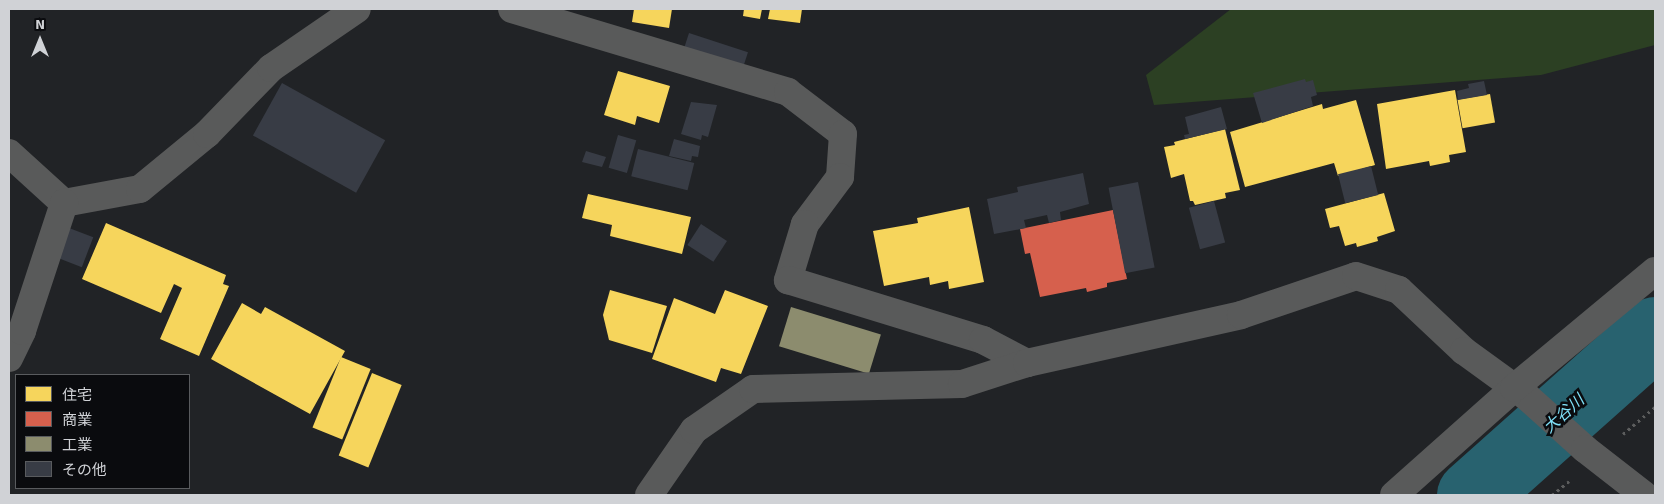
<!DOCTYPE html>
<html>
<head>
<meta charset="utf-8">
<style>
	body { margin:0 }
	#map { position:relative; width:1664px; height:504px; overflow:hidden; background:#212326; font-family:Signika,"Noto Sans JP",sans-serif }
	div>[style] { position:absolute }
	.green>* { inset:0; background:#2c4023 }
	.homes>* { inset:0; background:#f6d55c; transform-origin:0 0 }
	.shops>* { inset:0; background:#d6604d }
	.industry>* { inset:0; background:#8c8c6e; transform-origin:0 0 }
	.river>* { height:71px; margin:-35.5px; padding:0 35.5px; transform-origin:35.5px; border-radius:35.5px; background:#28626f }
	.building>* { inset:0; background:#383c45; transform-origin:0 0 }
	.path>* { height:3px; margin-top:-1.5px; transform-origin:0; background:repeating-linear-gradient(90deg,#5d5e5e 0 2.5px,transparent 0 6.5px) }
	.street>* { height:28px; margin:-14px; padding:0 14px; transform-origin:14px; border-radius:14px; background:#595a5a }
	span { translate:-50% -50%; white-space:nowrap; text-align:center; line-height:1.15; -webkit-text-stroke:5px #0a0b0e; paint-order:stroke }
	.water-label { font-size:16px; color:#80e1f8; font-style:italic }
	.frame { position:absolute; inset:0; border:10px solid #d0d2d6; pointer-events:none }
	.legend { position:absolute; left:15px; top:374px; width:175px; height:115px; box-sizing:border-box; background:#0a0b0e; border:1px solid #595b5e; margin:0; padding:6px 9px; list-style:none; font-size:15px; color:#d0d2d6 }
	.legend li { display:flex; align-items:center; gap:10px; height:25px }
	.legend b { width:25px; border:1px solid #595b5e }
	.north { position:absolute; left:15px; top:15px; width:50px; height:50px; -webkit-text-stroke:4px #0a0b0e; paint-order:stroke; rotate:0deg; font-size:14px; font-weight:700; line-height:20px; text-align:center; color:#d0d2d6 }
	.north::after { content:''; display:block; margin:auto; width:18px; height:22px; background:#d0d2d6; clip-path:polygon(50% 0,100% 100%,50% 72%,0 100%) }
</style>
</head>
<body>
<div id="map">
	<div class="green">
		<i style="clip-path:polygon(1231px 9px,1655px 9px,1655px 45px,1541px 75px,1154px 105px,1146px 75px)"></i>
	</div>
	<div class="homes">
		<i style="clip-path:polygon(634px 9px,672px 9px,669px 28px,632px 22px)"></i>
		<i style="clip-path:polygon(744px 9px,762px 9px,760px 19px,743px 16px)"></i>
		<i style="clip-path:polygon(770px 9px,802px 9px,800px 23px,768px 19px)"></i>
		<i style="clip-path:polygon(618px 71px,670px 86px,659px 123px,637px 116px,635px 125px,604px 115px)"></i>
		<i style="clip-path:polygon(1455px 90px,1466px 152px,1449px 155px,1450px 162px,1430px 166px,1429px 161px,1386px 169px,1377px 104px)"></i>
		<i style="left:1490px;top:94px;width:29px;height:33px;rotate:80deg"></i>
		<i style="clip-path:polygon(1356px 100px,1375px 165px,1338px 176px,1334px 163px,1245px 187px,1230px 132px,1322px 104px,1323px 109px)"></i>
		<i style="clip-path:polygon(1225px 129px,1240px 190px,1225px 193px,1226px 198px,1195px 205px,1193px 201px,1190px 201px,1184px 174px,1171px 178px,1164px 147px,1175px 145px,1174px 142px)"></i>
		<i style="clip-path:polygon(1384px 193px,1395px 231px,1377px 237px,1378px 241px,1357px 247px,1356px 243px,1345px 246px,1339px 226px,1330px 228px,1325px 209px)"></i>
		<i style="clip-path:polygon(588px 194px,691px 217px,682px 254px,610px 236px,612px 225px,582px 218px)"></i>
		<i style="clip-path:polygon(969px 207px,984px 282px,949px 289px,948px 281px,930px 285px,929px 277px,884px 286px,873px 231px,918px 223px,917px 218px)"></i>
		<i style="clip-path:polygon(106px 223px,226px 275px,223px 284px,229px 286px,199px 356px,160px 339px,182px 288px,174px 284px,161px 313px,82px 279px)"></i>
		<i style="clip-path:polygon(610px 290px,667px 306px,652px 353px,609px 340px,603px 315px)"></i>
		<i style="clip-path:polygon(725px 290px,768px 306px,741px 374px,721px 368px,716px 382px,652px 359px,674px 298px,715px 314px)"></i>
		<i style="clip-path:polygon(242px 303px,261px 314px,265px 307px,345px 351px,310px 414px,211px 359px)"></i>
		<i style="left:341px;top:357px;width:32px;height:76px;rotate:22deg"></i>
		<i style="left:372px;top:373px;width:32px;height:89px;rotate:22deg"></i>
	</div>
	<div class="shops">
		<i style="clip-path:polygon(1113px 210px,1127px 279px,1107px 283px,1107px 287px,1087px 292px,1086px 288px,1040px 297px,1030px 253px,1025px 254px,1020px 229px)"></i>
	</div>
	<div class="industry">
		<i style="left:791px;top:307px;width:94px;height:41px;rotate:17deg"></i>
	</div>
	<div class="river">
		<i style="left:1472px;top:495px;width:245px;rotate:-41.7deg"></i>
	</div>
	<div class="building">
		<i style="left:689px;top:33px;width:62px;height:16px;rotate:18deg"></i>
		<i style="clip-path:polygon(1305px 79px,1306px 82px,1313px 80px,1317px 95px,1311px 97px,1313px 106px,1262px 123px,1253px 93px)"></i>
		<i style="clip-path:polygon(1484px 81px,1487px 95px,1458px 100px,1457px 91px,1469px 88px,1468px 84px)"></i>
		<i style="left:282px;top:83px;width:118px;height:60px;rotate:29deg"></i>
		<i style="clip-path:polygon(691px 102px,717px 105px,708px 137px,702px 135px,701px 140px,681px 134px)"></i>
		<i style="clip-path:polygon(1221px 107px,1227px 129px,1185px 139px,1184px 135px,1189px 134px,1185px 117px)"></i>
		<i style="left:618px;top:135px;width:19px;height:34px;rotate:16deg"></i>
		<i style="clip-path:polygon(674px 139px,700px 146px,698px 157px,692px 156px,691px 161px,669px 156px)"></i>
		<i style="left:638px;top:149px;width:58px;height:28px;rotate:14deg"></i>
		<i style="clip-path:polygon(586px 151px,606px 157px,602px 167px,582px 162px)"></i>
		<i style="left:1371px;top:166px;width:30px;height:34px;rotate:76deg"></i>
		<i style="clip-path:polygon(1083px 173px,1089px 204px,1060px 212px,1061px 220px,1049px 223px,1047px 215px,1024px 220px,1026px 228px,994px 234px,987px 199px,1018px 192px,1017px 187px)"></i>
		<i style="left:1138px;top:182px;width:87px;height:30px;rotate:79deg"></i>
		<i style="left:1214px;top:201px;width:43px;height:26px;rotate:75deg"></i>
		<i style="left:701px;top:224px;width:31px;height:25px;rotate:33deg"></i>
		<i style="left:69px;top:228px;width:26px;height:32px;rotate:21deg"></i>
	</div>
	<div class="path">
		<i style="left:1623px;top:434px;width:42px;rotate:-40.2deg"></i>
		<i style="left:1552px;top:495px;width:22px;rotate:-39deg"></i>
	</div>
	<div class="street">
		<i style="left:512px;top:9px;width:288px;rotate:16.7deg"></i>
		<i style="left:788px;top:92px;width:69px;rotate:37.4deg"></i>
		<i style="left:843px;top:134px;width:43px;rotate:94deg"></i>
		<i style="left:840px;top:177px;width:59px;rotate:126.7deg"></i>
		<i style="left:805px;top:224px;width:59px;rotate:106.9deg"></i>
		<i style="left:788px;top:280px;width:204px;rotate:17.1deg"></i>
		<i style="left:983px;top:340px;width:50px;rotate:27.6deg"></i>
		<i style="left:9px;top:153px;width:74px;rotate:42.3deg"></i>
		<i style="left:64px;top:203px;width:77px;rotate:-10.4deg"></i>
		<i style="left:140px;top:189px;width:87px;rotate:-39.4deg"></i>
		<i style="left:207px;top:134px;width:92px;rotate:-45.9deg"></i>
		<i style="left:271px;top:68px;width:104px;rotate:-34.5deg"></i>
		<i style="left:9px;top:358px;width:30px;rotate:-64deg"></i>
		<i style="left:22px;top:331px;width:135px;rotate:-71.8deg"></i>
		<i style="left:649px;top:495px;width:79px;rotate:-55.3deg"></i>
		<i style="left:694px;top:430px;width:72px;rotate:-34.8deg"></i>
		<i style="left:753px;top:389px;width:209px;rotate:-1.4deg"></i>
		<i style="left:962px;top:384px;width:68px;rotate:-17.9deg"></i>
		<i style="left:1027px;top:363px;width:219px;rotate:-12.6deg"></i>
		<i style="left:1241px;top:315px;width:121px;rotate:-18.7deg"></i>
		<i style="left:1356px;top:276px;width:45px;rotate:18deg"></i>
		<i style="left:1399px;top:290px;width:89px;rotate:43.2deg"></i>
		<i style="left:1464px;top:351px;width:77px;rotate:36deg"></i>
		<i style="left:1526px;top:396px;width:79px;rotate:41.9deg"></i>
		<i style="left:1585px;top:449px;width:75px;rotate:37.9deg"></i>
		<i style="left:1394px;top:495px;width:161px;rotate:-41.7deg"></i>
		<i style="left:1514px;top:388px;width:183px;rotate:-39.7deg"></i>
	</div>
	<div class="water-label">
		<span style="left:1564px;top:414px;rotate:-42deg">大谷川</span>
	</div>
	<div class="frame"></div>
	<ul class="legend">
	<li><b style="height:14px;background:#f6d55c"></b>住宅</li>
	<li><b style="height:14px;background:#d6604d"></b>商業</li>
	<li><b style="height:14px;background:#8c8c6e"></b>工業</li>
	<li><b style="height:14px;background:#383c45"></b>その他</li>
	</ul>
	<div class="north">N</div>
</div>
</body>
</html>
